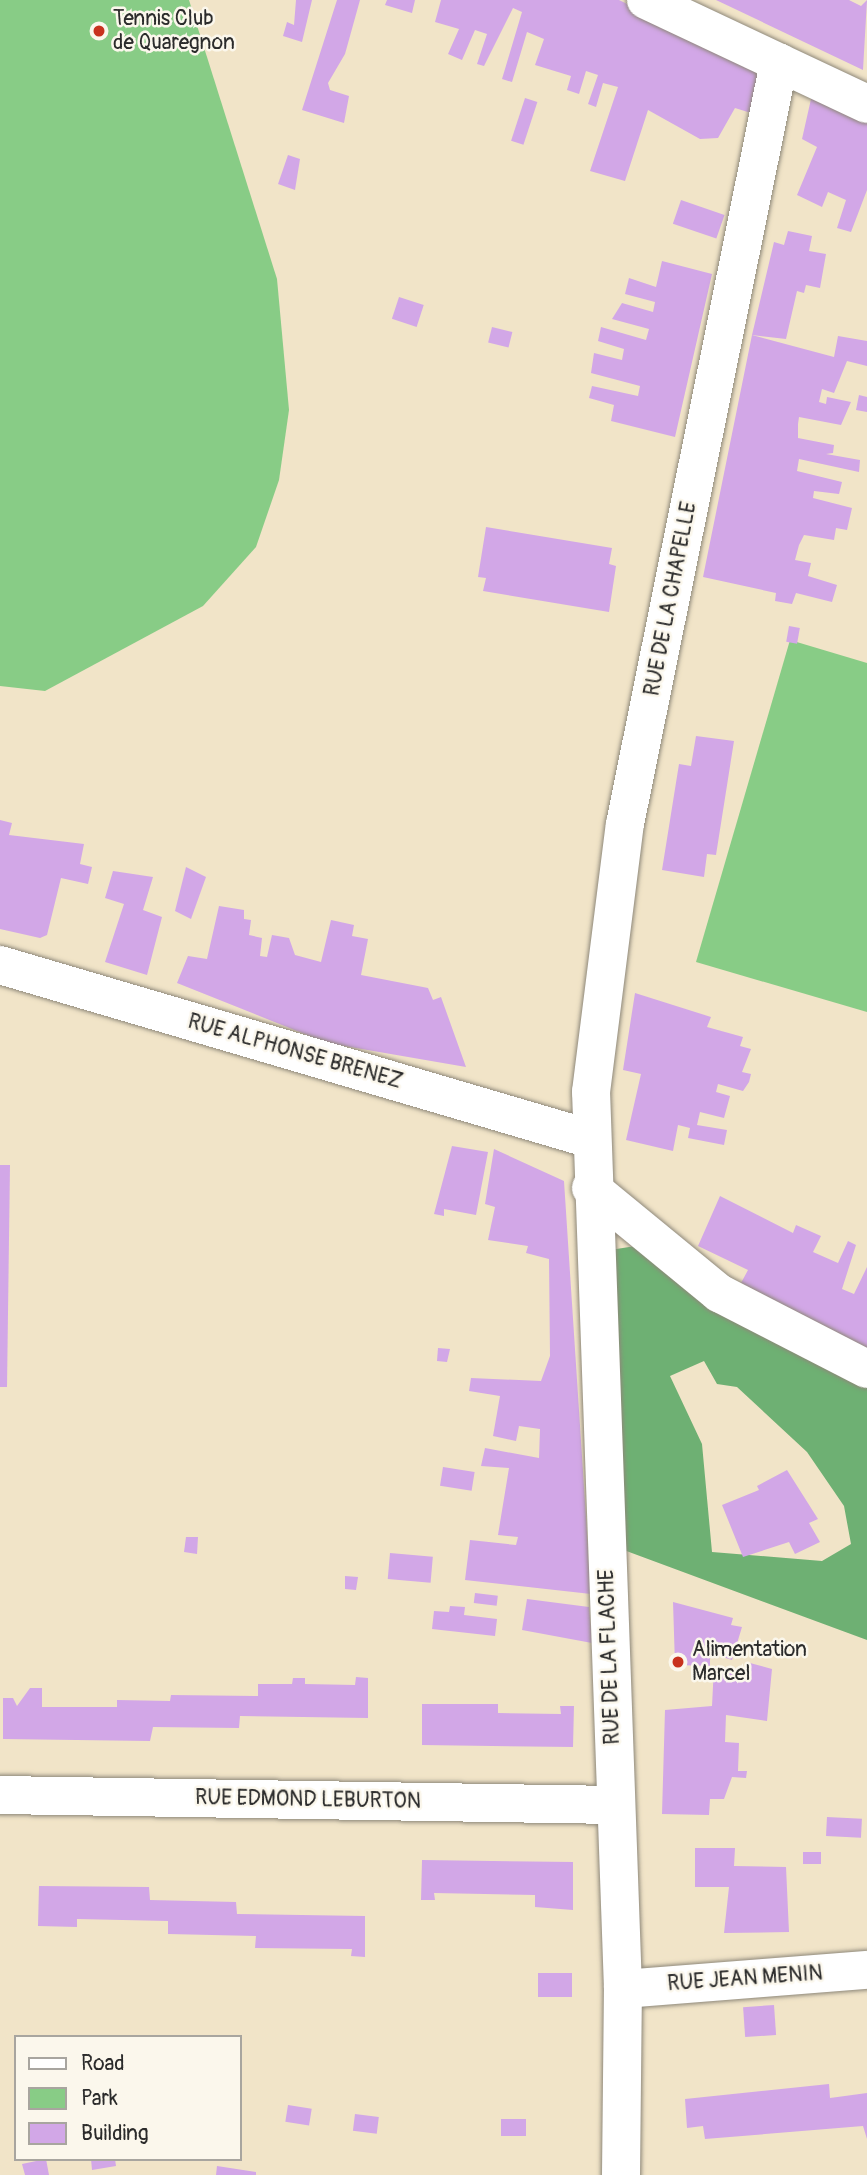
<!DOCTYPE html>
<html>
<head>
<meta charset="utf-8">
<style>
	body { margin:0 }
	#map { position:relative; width:867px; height:2175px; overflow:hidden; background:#f1e4c8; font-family:Pangolin,sans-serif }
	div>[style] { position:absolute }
	.green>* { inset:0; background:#88cc86 }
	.forest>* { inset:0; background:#6eb073 }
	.building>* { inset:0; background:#d2a7e7; transform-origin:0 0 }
	.roads { filter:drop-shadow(0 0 2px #8e887a) drop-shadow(0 0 2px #8e887a) }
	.minor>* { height:38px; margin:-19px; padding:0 19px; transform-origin:19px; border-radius:19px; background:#fff }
	.dots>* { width:19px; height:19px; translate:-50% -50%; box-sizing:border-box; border:4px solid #fbf7ec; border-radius:50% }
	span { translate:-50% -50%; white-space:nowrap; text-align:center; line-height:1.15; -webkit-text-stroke:5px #fbf7ec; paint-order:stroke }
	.poi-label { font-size:21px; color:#2b2b2b }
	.left { translate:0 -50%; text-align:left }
	.street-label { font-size:21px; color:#2b2b2b }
	.legend { position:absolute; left:14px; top:2035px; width:228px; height:126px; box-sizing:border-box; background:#fbf7ec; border:2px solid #a8a59f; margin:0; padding:9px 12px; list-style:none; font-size:21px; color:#2b2b2b }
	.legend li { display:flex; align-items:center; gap:14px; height:35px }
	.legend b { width:35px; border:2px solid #a8a59f }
</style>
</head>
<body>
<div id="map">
	<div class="green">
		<i style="clip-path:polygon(0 0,189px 0,277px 279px,289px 410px,279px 480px,256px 547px,203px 606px,45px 691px,0 686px)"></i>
		<i style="clip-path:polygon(790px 640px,867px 663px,867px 1012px,696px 962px)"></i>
	</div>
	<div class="forest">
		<i style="clip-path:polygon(evenodd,642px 1245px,867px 1379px,867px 1640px,621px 1549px,610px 1250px,642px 1245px,704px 1361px,717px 1384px,737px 1387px,807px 1452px,844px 1506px,851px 1544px,822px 1561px,712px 1552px,702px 1444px,670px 1376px,704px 1361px)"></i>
	</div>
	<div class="building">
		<i style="clip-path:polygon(296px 0,312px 0,302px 42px,283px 36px,287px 22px,294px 25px)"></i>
		<i style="clip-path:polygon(337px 0,360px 0,345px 54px,328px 83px,330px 90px,349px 96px,344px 123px,302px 110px)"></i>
		<i style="clip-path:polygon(387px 0,415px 0,412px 13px,385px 5px)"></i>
		<i style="clip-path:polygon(441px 0,619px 0,755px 66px,760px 74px,751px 113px,735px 108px,718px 138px,700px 139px,648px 110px,625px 181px,590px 171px,618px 87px,603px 83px,596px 107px,588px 104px,598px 75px,586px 71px,579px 94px,567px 90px,571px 76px,535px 65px,544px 39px,527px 32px,512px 82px,502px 79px,522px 12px,513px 8px,484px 66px,477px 64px,487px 34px,475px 30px,462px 60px,448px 54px,459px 29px,435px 22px)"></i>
		<i style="clip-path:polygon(716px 0,849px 0,861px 6px,867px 0,863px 70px)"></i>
		<i style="clip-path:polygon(818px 97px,867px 121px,867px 190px,851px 232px,837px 228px,846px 200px,828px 192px,822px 207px,797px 195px,817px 147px,802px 139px,811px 99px)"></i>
		<i style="left:525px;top:98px;width:13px;height:45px;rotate:18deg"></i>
		<i style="clip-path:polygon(288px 155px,300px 159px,295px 190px,278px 184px)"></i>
		<i style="left:681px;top:200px;width:46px;height:25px;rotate:19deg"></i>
		<i style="clip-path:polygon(788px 231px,812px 236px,809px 251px,826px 254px,820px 288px,806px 285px,804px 293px,797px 291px,786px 339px,752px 335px,774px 242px,784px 245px)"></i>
		<i style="clip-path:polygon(662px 261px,712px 274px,675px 437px,611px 421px,614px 405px,589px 398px,592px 386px,638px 396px,640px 386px,591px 373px,594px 353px,622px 360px,624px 349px,598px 341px,601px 327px,646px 340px,649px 329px,612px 319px,622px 303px,653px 312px,655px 302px,625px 294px,629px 278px,656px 287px)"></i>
		<i style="left:399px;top:297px;width:26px;height:23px;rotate:18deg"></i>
		<i style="left:492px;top:327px;width:21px;height:16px;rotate:14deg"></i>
		<i style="clip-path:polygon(752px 335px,834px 357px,838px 336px,867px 341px,867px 366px,847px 361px,834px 393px,822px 389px,819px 402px,826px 404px,827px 397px,851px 402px,841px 425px,799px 417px,798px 424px,798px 438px,834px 445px,833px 453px,826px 454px,860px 460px,859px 472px,799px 459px,797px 471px,842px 482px,839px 494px,814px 491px,813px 498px,852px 508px,847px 530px,836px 528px,834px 540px,804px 535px,799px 545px,795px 560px,811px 563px,808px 576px,837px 585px,832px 602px,796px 593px,792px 604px,775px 601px,776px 593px,703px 577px)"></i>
		<i style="clip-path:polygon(859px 395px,867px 397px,867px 412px,856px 410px)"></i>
		<i style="clip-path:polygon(486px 527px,612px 548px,609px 564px,616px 566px,609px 612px,483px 591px,486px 578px,478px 577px)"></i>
		<i style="left:789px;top:626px;width:11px;height:16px;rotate:10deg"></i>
		<i style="clip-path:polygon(696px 736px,734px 741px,716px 855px,707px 854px,704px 877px,662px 870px,679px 764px,691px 766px)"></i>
		<i style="clip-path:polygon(0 820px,12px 823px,9px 835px,84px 844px,80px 864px,92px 867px,88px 884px,61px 878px,47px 935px,40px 938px,0 929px)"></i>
		<i style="clip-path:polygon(186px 867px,206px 877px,191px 919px,175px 911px)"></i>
		<i style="clip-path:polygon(113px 871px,153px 877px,143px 910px,162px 917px,147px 975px,105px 962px,124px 904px,105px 898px)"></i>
		<i style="clip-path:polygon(219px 906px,244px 910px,244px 919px,251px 920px,249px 935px,262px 938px,260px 956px,267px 957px,272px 935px,289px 938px,295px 955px,321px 962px,331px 920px,354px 925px,352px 936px,368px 939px,361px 975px,428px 988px,433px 1000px,441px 997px,466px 1067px,327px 1043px,177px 983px,188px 956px,207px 959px)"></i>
		<i style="clip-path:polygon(635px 993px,711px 1017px,707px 1027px,743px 1037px,740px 1046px,751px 1049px,742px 1072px,751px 1074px,749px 1082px,743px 1091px,718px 1084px,716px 1092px,730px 1096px,724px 1118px,700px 1112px,697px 1125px,727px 1130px,724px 1145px,688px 1138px,690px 1128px,678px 1125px,673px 1151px,626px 1140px,641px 1074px,623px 1070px)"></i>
		<i style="clip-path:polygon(452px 1146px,488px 1152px,476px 1215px,444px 1209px,444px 1216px,434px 1214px)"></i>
		<i style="clip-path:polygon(494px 1149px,564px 1181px,591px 1594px,465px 1580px,470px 1540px,516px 1545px,518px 1537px,498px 1535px,509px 1468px,481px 1466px,485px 1448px,539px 1458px,540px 1429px,519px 1426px,516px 1441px,493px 1436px,500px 1396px,469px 1391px,471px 1378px,541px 1381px,550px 1356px,549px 1259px,526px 1253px,528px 1246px,488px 1240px,495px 1207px,485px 1204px)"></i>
		<i style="clip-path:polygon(0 1165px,10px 1165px,7px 1387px,0 1387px)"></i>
		<i style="clip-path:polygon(720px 1196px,793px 1233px,796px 1225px,821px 1236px,813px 1252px,838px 1263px,848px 1241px,856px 1245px,842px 1289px,854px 1294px,867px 1267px,867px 1352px,741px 1283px,748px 1270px,698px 1246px)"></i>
		<i style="clip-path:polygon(438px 1348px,450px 1349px,447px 1362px,437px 1361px)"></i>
		<i style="left:443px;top:1467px;width:32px;height:19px;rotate:9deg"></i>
		<i style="clip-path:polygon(787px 1470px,818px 1519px,809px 1523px,820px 1542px,795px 1554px,789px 1542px,743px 1557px,722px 1505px,759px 1490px,757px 1486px)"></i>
		<i style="clip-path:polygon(186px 1537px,198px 1537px,197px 1554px,184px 1552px)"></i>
		<i style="left:390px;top:1553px;width:43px;height:26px;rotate:5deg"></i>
		<i style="clip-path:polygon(345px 1576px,358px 1577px,356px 1590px,345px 1589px)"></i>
		<i style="left:475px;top:1593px;width:23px;height:10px;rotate:7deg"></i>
		<i style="clip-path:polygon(527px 1599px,589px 1607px,592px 1643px,522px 1630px)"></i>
		<i style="clip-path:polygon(673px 1602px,733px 1618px,731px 1625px,742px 1627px,732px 1660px,710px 1653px,710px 1666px,675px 1665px)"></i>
		<i style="clip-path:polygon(450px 1606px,465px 1607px,464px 1615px,497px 1619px,495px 1636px,432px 1629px,434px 1611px,449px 1612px)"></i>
		<i style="clip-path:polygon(750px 1663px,772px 1669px,767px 1721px,726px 1715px,725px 1742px,739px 1743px,738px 1771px,747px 1771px,746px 1778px,732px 1777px,724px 1799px,710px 1799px,709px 1815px,662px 1814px,665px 1710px,712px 1706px,714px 1666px,749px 1670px)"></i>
		<i style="clip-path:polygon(356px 1677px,368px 1678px,368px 1718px,240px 1716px,239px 1728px,153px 1727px,150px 1741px,3px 1739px,3px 1698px,13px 1698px,17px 1706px,30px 1688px,42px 1688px,42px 1707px,117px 1707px,117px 1700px,170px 1701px,171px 1695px,258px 1696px,258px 1684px,292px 1684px,293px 1678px,305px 1678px,305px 1684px,355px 1685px)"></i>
		<i style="clip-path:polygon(422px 1704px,498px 1704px,498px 1713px,561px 1714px,560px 1706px,574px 1706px,573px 1747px,422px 1745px)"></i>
		<i style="left:827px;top:1817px;width:35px;height:19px;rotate:3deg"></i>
		<i style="clip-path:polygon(695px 1848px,735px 1848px,734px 1866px,786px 1867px,789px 1932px,724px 1933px,729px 1887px,695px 1887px)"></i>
		<i style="left:803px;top:1852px;width:18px;height:12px"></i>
		<i style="clip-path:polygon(422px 1860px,573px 1862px,573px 1910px,535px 1907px,535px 1895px,434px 1893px,435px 1900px,421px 1900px)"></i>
		<i style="clip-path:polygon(39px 1886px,149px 1887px,150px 1900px,236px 1902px,237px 1914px,365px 1916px,365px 1957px,351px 1956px,352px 1949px,255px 1948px,256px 1936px,168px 1934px,168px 1921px,77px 1919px,77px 1927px,38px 1926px)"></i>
		<i style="left:538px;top:1973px;width:34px;height:24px"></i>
		<i style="left:774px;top:2005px;width:30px;height:31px;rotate:86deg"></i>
		<i style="clip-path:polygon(829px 2084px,830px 2098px,867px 2093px,867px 2139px,863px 2126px,705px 2139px,703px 2126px,687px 2128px,685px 2099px)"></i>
		<i style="left:288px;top:2105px;width:24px;height:17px;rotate:9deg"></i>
		<i style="left:355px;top:2114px;width:24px;height:17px;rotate:7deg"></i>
		<i style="left:526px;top:2119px;width:17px;height:25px;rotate:90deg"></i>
		<i style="clip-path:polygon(46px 2159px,49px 2175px,25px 2175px,22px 2164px)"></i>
		<i style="clip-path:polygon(91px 2159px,115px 2159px,116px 2166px,92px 2170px)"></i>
		<i style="clip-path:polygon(217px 2166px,256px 2172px,256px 2175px,216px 2175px)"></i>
	</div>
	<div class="roads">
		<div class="minor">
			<i style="left:646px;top:0;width:244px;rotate:25.2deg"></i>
			<i style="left:0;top:965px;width:616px;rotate:16.41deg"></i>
			<i style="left:591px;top:1188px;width:166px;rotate:39.4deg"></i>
			<i style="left:719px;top:1293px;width:166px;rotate:27.2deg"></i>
			<i style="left:0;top:1795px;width:616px;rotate:0.93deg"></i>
			<i style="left:623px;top:1989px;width:245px;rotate:-4.5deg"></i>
			<i style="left:621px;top:2175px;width:186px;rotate:-89.4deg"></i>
			<i style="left:623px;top:1989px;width:898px;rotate:-92.04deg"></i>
			<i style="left:591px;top:1092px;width:270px;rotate:-82.8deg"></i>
			<i style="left:625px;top:824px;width:777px;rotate:-78.57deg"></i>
		</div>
	</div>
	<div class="dots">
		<i style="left:99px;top:31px;background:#c8321e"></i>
		<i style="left:678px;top:1662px;background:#c8321e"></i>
	</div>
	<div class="poi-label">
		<span class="left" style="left:113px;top:31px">Tennis Club<br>de Quaregnon</span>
		<span class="left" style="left:692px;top:1662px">Alimentation<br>Marcel</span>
	</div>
	<div class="street-label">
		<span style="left:671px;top:599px;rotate:-79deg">RUE DE LA CHAPELLE</span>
		<span style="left:295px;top:1052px;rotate:16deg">RUE ALPHONSE BRENEZ</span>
		<span style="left:610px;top:1657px;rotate:-92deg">RUE DE LA FLACHE</span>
		<span style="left:308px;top:1800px;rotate:1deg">RUE EDMOND LEBURTON</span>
		<span style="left:745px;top:1979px;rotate:-4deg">RUE JEAN MENIN</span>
	</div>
	<ul class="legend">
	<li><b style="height:9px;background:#fff"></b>Road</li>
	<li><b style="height:19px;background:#88cc86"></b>Park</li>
	<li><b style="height:19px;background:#d2a7e7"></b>Building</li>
	</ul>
</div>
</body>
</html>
